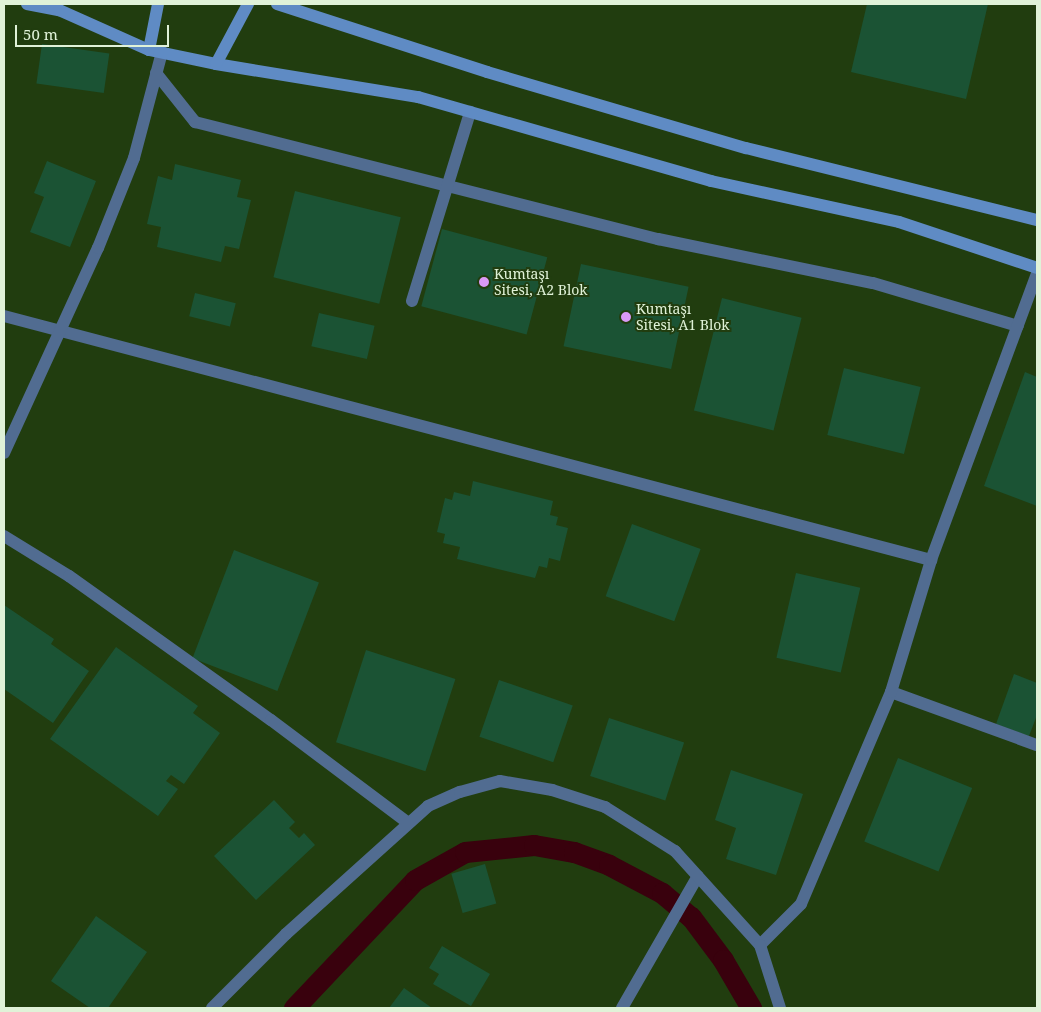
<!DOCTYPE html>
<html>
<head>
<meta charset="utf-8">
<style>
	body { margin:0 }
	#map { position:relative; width:1041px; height:1012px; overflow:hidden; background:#213d0f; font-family:"Noto Serif",serif }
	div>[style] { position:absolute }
	.canal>* { height:21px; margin:-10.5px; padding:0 10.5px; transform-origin:10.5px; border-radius:10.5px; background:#39010d }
	.building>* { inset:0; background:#1b5334; transform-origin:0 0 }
	.service>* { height:12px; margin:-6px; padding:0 6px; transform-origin:6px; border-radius:6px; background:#516c91 }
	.minor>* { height:12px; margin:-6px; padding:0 6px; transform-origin:6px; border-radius:6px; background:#516c91 }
	.tertiary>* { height:12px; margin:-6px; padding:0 6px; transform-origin:6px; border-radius:6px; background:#516c91 }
	.secondary>* { height:12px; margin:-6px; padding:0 6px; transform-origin:6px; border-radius:6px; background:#5f8bc4 }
	.dots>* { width:14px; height:14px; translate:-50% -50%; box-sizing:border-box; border:2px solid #213d0f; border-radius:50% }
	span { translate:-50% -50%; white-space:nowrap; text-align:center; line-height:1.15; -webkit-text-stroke:4px #213d0f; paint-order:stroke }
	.poi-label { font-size:14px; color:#e0f2d8 }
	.left { translate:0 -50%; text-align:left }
	.frame { position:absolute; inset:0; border:5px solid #e0f2d8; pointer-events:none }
	.scale { position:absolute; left:15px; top:25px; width:154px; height:22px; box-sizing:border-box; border:2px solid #e0f2d8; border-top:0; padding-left:6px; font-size:15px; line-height:18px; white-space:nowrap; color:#e0f2d8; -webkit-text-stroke:4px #213d0f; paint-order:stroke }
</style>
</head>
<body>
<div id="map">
	<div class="canal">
		<i style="left:294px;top:1008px;width:176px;rotate:-46.6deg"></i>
		<i style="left:415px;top:880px;width:57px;rotate:-29.2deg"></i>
		<i style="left:465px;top:852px;width:69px;rotate:-5.8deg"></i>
		<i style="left:534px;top:845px;width:41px;rotate:9.9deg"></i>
		<i style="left:574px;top:852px;width:37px;rotate:20deg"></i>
		<i style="left:609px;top:865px;width:60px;rotate:27.8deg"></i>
		<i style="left:662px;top:893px;width:38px;rotate:40deg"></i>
		<i style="left:691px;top:917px;width:54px;rotate:53.3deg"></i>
		<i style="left:723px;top:960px;width:56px;rotate:59.7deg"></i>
	</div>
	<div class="building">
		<i style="clip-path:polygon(867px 4px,988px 4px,966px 99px,851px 72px)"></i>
		<i style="left:42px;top:44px;width:68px;height:40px;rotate:8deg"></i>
		<i style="clip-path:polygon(47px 161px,96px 181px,70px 247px,30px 232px,44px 197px,34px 193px)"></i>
		<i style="clip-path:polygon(175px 164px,241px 180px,237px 197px,251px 200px,239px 249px,225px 246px,221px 262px,157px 247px,161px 227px,147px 224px,158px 176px,172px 180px)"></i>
		<i style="left:295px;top:191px;width:109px;height:89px;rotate:14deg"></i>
		<i style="left:442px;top:229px;width:109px;height:80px;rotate:15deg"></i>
		<i style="left:581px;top:264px;width:110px;height:84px;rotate:12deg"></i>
		<i style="left:195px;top:293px;width:42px;height:24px;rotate:14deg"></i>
		<i style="left:722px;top:298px;width:82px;height:116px;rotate:14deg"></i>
		<i style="left:319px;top:313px;width:57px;height:34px;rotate:13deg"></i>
		<i style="left:844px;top:368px;width:79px;height:69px;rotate:14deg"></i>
		<i style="clip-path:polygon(1025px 372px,1037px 377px,1037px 506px,984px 486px)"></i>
		<i style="clip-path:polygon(473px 481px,553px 501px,550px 515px,558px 517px,556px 525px,568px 528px,560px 561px,549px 558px,547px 568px,539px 566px,535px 578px,457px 559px,460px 547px,443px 543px,445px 534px,437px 532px,445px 498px,452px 500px,454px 492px,470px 496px)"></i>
		<i style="left:632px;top:524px;width:73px;height:77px;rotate:20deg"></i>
		<i style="left:234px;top:550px;width:91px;height:116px;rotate:21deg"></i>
		<i style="left:796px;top:573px;width:66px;height:87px;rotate:13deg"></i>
		<i style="clip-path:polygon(4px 605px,54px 639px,51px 644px,89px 671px,53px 723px,4px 689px)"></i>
		<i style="clip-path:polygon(116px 647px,198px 706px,193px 713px,220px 733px,184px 784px,171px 775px,166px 781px,178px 789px,158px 816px,50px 739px)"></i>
		<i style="left:366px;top:650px;width:94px;height:97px;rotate:18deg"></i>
		<i style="clip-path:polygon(1014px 674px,1037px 683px,1037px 715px,1029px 736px,996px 724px)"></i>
		<i style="left:499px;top:680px;width:78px;height:60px;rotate:19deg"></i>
		<i style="left:609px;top:718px;width:79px;height:61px;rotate:18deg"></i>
		<i style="left:898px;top:758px;width:80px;height:90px;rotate:22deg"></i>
		<i style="clip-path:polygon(731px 770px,803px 794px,776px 875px,726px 859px,736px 828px,715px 820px)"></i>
		<i style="clip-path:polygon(274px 800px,295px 822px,289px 828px,299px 838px,304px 833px,315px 845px,256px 900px,214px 856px)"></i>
		<i style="left:485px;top:864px;width:41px;height:35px;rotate:74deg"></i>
		<i style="clip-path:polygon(96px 916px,147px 952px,108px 1008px,90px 1008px,51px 981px)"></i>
		<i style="clip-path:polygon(442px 946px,490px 974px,471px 1006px,433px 984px,439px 974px,429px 968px)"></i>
		<i style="clip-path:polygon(404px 988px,432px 1008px,389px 1008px)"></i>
	</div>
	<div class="service">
		<i style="left:156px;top:73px;width:63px;rotate:51.5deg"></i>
		<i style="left:195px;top:122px;width:478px;rotate:14.2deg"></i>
		<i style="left:658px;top:239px;width:219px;rotate:11.6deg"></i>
		<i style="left:873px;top:283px;width:151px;rotate:16.5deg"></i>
		<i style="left:412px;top:301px;width:198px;rotate:-72.9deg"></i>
	</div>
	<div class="minor">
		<i style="left:4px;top:316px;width:959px;rotate:14.75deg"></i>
		<i style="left:4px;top:536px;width:76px;rotate:31.6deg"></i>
		<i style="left:69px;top:576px;width:248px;rotate:35.5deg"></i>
		<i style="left:271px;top:720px;width:171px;rotate:36.9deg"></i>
		<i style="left:891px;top:692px;width:155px;rotate:20deg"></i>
		<i style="left:760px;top:945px;width:58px;rotate:-45deg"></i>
		<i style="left:801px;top:904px;width:230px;rotate:-67deg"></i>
		<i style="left:891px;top:692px;width:138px;rotate:-73.1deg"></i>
		<i style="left:931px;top:560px;width:306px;rotate:-69.7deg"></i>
		<i style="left:622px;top:1008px;width:152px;rotate:-60.1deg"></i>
	</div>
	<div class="tertiary">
		<i style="left:4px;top:453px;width:226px;rotate:-65.4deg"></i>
		<i style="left:98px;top:248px;width:97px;rotate:-68.2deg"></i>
		<i style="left:134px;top:158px;width:110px;rotate:-75.2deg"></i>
		<i style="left:212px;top:1008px;width:105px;rotate:-45deg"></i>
		<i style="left:286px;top:934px;width:191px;rotate:-42deg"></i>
		<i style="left:428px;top:806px;width:35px;rotate:-24deg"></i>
		<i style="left:460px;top:792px;width:41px;rotate:-15.4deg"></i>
		<i style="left:500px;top:781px;width:53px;rotate:9.8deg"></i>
		<i style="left:552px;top:790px;width:56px;rotate:17.8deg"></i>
		<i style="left:605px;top:807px;width:83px;rotate:32.2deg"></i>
		<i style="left:675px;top:851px;width:127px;rotate:47.9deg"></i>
		<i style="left:760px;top:945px;width:66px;rotate:72.4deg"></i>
	</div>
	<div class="secondary">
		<i style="left:27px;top:4px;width:33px;rotate:11deg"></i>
		<i style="left:59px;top:10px;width:98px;rotate:24deg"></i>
		<i style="left:149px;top:50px;width:68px;rotate:11.8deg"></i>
		<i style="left:216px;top:64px;width:205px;rotate:9.3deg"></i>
		<i style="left:418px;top:97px;width:305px;rotate:16deg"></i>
		<i style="left:711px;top:181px;width:192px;rotate:12.3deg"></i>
		<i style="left:899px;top:222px;width:145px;rotate:18.4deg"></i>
		<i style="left:277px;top:4px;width:221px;rotate:17.9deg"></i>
		<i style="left:487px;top:72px;width:270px;rotate:16.4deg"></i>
		<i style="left:746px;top:148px;width:300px;rotate:13.9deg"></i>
		<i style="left:149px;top:50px;width:47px;rotate:-78.9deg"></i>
		<i style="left:216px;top:64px;width:68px;rotate:-61.9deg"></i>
	</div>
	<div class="dots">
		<i style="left:484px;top:282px;background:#db9af6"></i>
		<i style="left:626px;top:317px;background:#db9af6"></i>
	</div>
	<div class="poi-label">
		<span class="left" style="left:494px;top:282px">Kumtaşı<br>Sitesi, A2 Blok</span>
		<span class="left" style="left:636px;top:317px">Kumtaşı<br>Sitesi, A1 Blok</span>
	</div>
	<div class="frame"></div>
	<div class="scale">50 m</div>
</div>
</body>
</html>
